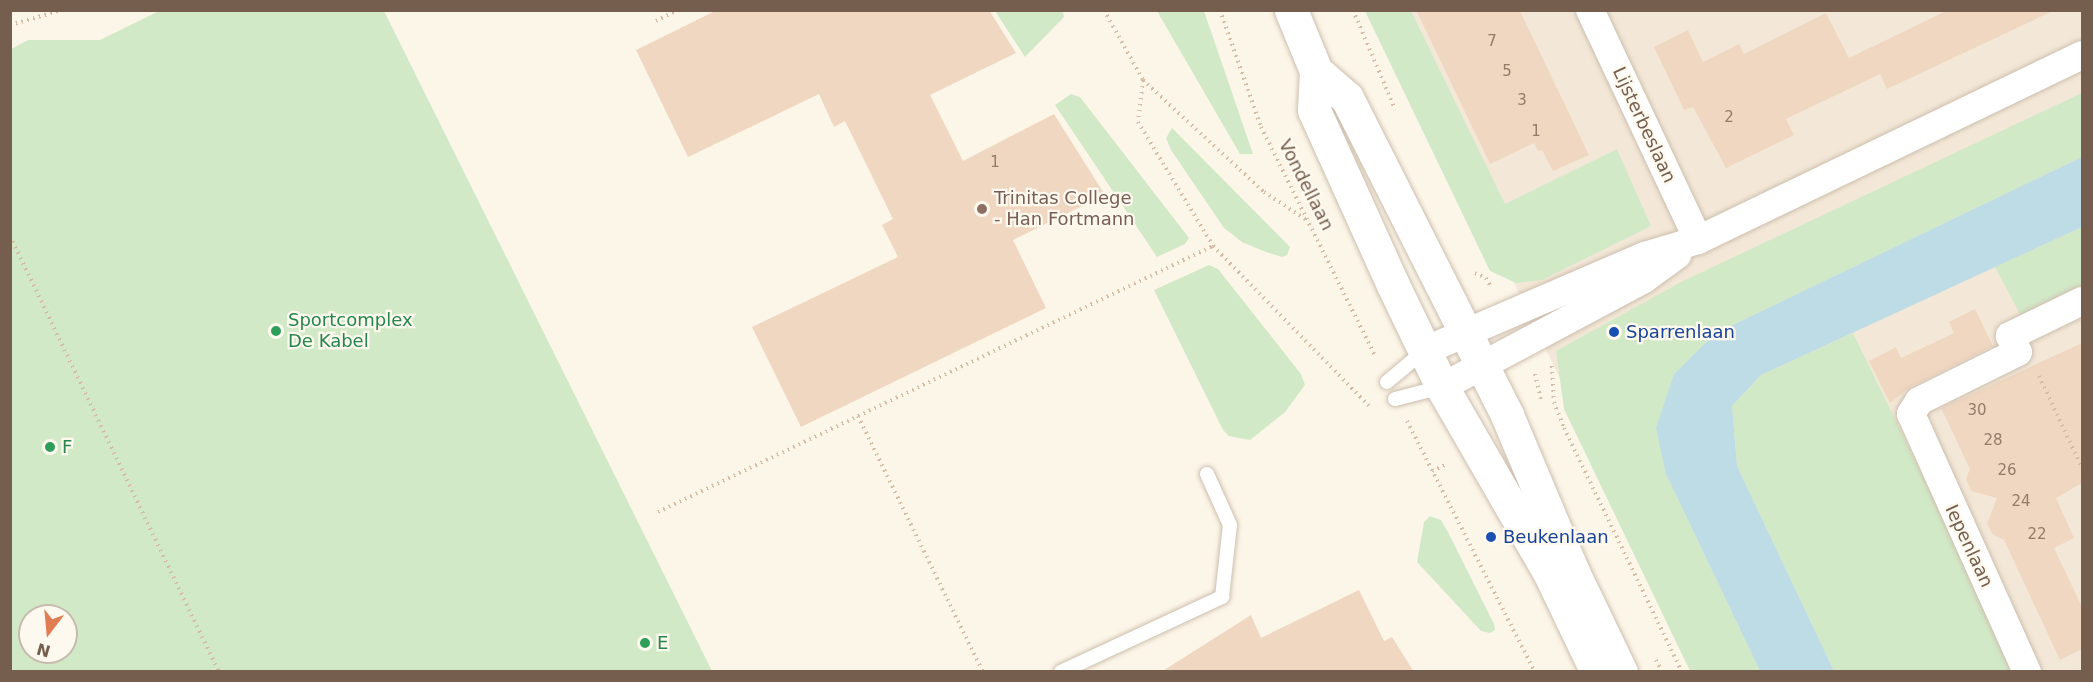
<!DOCTYPE html>
<html>
<head>
<meta charset="utf-8">
<style>
	body { margin:0 }
	#map { position:relative; width:2093px; height:682px; overflow:hidden; background:#fcf6e8; font-family:"DejaVu Sans",sans-serif }
	div>[style] { position:absolute }
	.residential>* { inset:0; background:#f3e8d7 }
	.green>* { inset:0; background:#d2e9c7 }
	.water>* { inset:0; background:#bddce5 }
	.building>* { inset:0; background:#f0d7c1 }
	.path>* { height:4px; margin-top:-2px; transform-origin:0; background:repeating-linear-gradient(90deg,#d5bba3 0 1.5px,transparent 0 6px) }
	.roads { filter:drop-shadow(0 0 2px #cdbeae) drop-shadow(0 0 2px #cdbeae) }
	.lane>* { height:14px; margin:-7px; padding:0 7px; transform-origin:7px; border-radius:7px; background:#fff }
	.street>* { height:28px; margin:-14px; padding:0 14px; transform-origin:14px; border-radius:14px; background:#fff }
	.secondary>* { height:33px; margin:-16.5px; padding:0 16.5px; transform-origin:16.5px; border-radius:16.5px; background:#fff }
	.dots>* { width:16px; height:16px; translate:-50% -50%; box-sizing:border-box; border:3px solid #fef9ee; border-radius:50% }
	span { translate:-50% -50%; white-space:nowrap; text-align:center; line-height:1.15; -webkit-text-stroke:4.5px #fef9ee; paint-order:stroke }
	.number-label { font-size:15px; color:#947c6a }
	.number-label span { -webkit-text-stroke-width:0 }
	.street-label { font-size:18px; color:#755e4d }
	.education-label { font-size:18px; color:#785e54 }
	.left { translate:0 -50%; text-align:left }
	.leisure-label { font-size:18px; color:#27864d }
	.transit-label { font-size:18px; color:#164399 }
	.frame { position:absolute; inset:0; border:12px solid #755e4d; pointer-events:none }
	.north { position:absolute; left:18px; top:604px; width:60px; height:60px; box-sizing:border-box; background:#fef9ee; border:2px solid #c7bbae; border-radius:50%; rotate:196deg; font-size:16px; font-weight:700; line-height:24px; text-align:center; color:#755e4d }
	.north::after { content:''; display:block; margin:auto; width:21px; height:27px; background:#e17d52; clip-path:polygon(50% 0,100% 100%,50% 72%,0 100%) }
</style>
</head>
<body>
<div id="map">
	<div class="residential">
		<i style="clip-path:polygon(1384px 11px,2082px 11px,2082px 671px,1700px 671px)"></i>
	</div>
	<div class="green">
		<i style="clip-path:polygon(evenodd,161px 10px,384px 11px,712px 671px,11px 671px,11px 49px,28px 40px,100px 40px,161px 10px,30px 616px,66px 616px,66px 652px,30px 652px,30px 616px)"></i>
		<i style="clip-path:polygon(995px 11px,1063px 11px,1064px 17px,1025px 57px)"></i>
		<i style="clip-path:polygon(1157px 11px,1204px 11px,1253px 154px,1240px 154px)"></i>
		<i style="clip-path:polygon(1365px 11px,1411px 11px,1505px 204px,1617px 149px,1651px 226px,1542px 280px,1516px 283px,1490px 271px)"></i>
		<i style="clip-path:polygon(2082px 93px,2082px 157px,1714px 334px,1674px 374px,1666px 474px,1760px 671px,1690px 671px,1564px 409px,1556px 351px,1681px 282px)"></i>
		<i style="clip-path:polygon(1071px 94px,1080px 97px,1189px 238px,1185px 244px,1157px 257px,1055px 105px)"></i>
		<i style="clip-path:polygon(1172px 128px,1290px 247px,1287px 255px,1282px 257px,1266px 252px,1242px 242px,1224px 228px,1171px 150px,1166px 138px)"></i>
		<i style="clip-path:polygon(2082px 227px,2082px 303px,2028px 329px,1995px 267px)"></i>
		<i style="clip-path:polygon(1209px 265px,1218px 269px,1301px 374px,1305px 385px,1285px 412px,1250px 440px,1229px 436px,1223px 430px,1154px 290px)"></i>
		<i style="clip-path:polygon(1853px 333px,2018px 671px,1834px 671px,1737px 466px,1732px 406px,1761px 375px)"></i>
		<i style="clip-path:polygon(1430px 516px,1441px 520px,1448px 532px,1494px 624px,1495px 630px,1490px 633px,1481px 631px,1417px 562px,1424px 522px)"></i>
	</div>
	<div class="water">
		<i style="clip-path:polygon(2082px 157px,2082px 227px,1761px 375px,1732px 406px,1737px 466px,1834px 671px,1760px 671px,1666px 474px,1656px 428px,1674px 374px,1714px 334px)"></i>
	</div>
	<div class="building">
		<i style="clip-path:polygon(717px 10px,989px 10px,1016px 53px,930px 95px,963px 161px,1054px 114px,1105px 195px,1013px 240px,1046px 308px,801px 427px,752px 327px,898px 257px,882px 225px,893px 219px,845px 121px,834px 127px,819px 94px,688px 157px,636px 50px)"></i>
		<i style="clip-path:polygon(1416px 10px,1520px 11px,1589px 155px,1553px 171px,1542px 150px,1538px 151px,1534px 143px,1490px 164px)"></i>
		<i style="clip-path:polygon(1948px 10px,2055px 10px,1887px 89px,1880px 74px,1786px 119px,1794px 135px,1726px 168px,1693px 107px,1684px 110px,1654px 47px,1688px 30px,1703px 62px,1739px 44px,1744px 54px,1826px 13px,1849px 58px)"></i>
		<i style="clip-path:polygon(1975px 309px,1993px 346px,1912px 386px,1890px 403px,1869px 361px,1896px 347px,1901px 358px,1954px 333px,1949px 322px)"></i>
		<i style="clip-path:polygon(2082px 343px,2082px 483px,2056px 498px,2074px 538px,2054px 548px,2082px 607px,2082px 649px,2060px 660px,2004px 540px,1993px 535px,1987px 524px,1997px 498px,1971px 491px,1966px 479px,1970px 469px,1941px 408px)"></i>
		<i style="clip-path:polygon(1359px 590px,1384px 641px,1392px 637px,1414px 672px,1161px 672px,1251px 615px,1261px 638px)"></i>
	</div>
	<div class="path">
		<i style="left:1104px;top:10px;width:80px;rotate:60.9deg"></i>
		<i style="left:1143px;top:80px;width:165px;rotate:42.8deg"></i>
		<i style="left:1264px;top:192px;width:51px;rotate:33.1deg"></i>
		<i style="left:1220px;top:10px;width:124px;rotate:70.7deg"></i>
		<i style="left:1261px;top:127px;width:258px;rotate:63.5deg"></i>
		<i style="left:1353px;top:10px;width:108px;rotate:67deg"></i>
		<i style="left:656px;top:21px;width:25px;rotate:-27deg"></i>
		<i style="left:10px;top:25px;width:54px;rotate:-16.1deg"></i>
		<i style="left:1143px;top:80px;width:42px;rotate:96.8deg"></i>
		<i style="left:1138px;top:122px;width:145px;rotate:58.8deg"></i>
		<i style="left:10px;top:236px;width:484px;rotate:64.4deg"></i>
		<i style="left:1475px;top:273px;width:12px;rotate:24deg"></i>
		<i style="left:1486px;top:278px;width:10px;rotate:61deg"></i>
		<i style="left:1552px;top:366px;width:36px;rotate:87deg"></i>
		<i style="left:1554px;top:402px;width:28px;rotate:69deg"></i>
		<i style="left:1564px;top:428px;width:271px;rotate:64.2deg"></i>
		<i style="left:1535px;top:374px;width:26px;rotate:77deg"></i>
		<i style="left:2039px;top:376px;width:102px;rotate:64.9deg"></i>
		<i style="left:858px;top:416px;width:285px;rotate:64deg"></i>
		<i style="left:1407px;top:421px;width:282px;rotate:63deg"></i>
		<i style="left:1432px;top:471px;width:14px;rotate:-25deg"></i>
		<i style="left:658px;top:512px;width:615px;rotate:-25.61deg"></i>
		<i style="left:1213px;top:246px;width:223px;rotate:45.7deg"></i>
		<i style="left:1656px;top:660px;width:13px;rotate:63deg"></i>
		<i style="left:2079px;top:672px;width:4px;rotate:-34deg"></i>
	</div>
	<div class="roads">
		<div class="lane">
			<i style="left:1387px;top:382px;width:48px;rotate:-40deg"></i>
			<i style="left:1395px;top:399px;width:49px;rotate:-14.3deg"></i>
			<i style="left:1061px;top:672px;width:178px;rotate:-25deg"></i>
			<i style="left:1222px;top:597px;width:72px;rotate:-83.7deg"></i>
			<i style="left:1230px;top:525px;width:56px;rotate:-114.3deg"></i>
		</div>
		<div class="street">
			<i style="left:1590px;top:10px;width:254px;rotate:64.8deg"></i>
			<i style="left:1424px;top:351px;width:241px;rotate:-23.3deg"></i>
			<i style="left:1645px;top:256px;width:55px;rotate:-16.8deg"></i>
			<i style="left:1698px;top:240px;width:426px;rotate:-25.7deg"></i>
			<i style="left:1442px;top:387px;width:229px;rotate:-28.1deg"></i>
			<i style="left:1644px;top:279px;width:41px;rotate:-36deg"></i>
			<i style="left:2027px;top:672px;width:283px;rotate:-114.2deg"></i>
			<i style="left:1911px;top:414px;width:15px;rotate:-58deg"></i>
			<i style="left:1919px;top:401px;width:110px;rotate:-26.3deg"></i>
			<i style="left:2018px;top:352px;width:18px;rotate:-117deg"></i>
			<i style="left:2010px;top:336px;width:80px;rotate:-25.9deg"></i>
		</div>
		<div class="secondary">
			<i style="left:1291px;top:10px;width:66px;rotate:67.7deg"></i>
			<i style="left:1316px;top:71px;width:39px;rotate:93deg"></i>
			<i style="left:1314px;top:110px;width:192px;rotate:65.7deg"></i>
			<i style="left:1393px;top:285px;width:113px;rotate:64.3deg"></i>
			<i style="left:1442px;top:387px;width:214px;rotate:60deg"></i>
			<i style="left:1549px;top:572px;width:111px;rotate:64.4deg"></i>
			<i style="left:1316px;top:71px;width:41px;rotate:41.1deg"></i>
			<i style="left:1347px;top:98px;width:355px;rotate:63.2deg"></i>
			<i style="left:1507px;top:415px;width:170px;rotate:67.2deg"></i>
			<i style="left:1573px;top:572px;width:111px;rotate:64.4deg"></i>
		</div>
	</div>
	<div class="dots">
		<i style="left:982px;top:209px;background:#8d6e63"></i>
		<i style="left:276px;top:331px;background:#2e9e5b"></i>
		<i style="left:1614px;top:332px;background:#1a4fb4"></i>
		<i style="left:50px;top:447px;background:#2e9e5b"></i>
		<i style="left:1491px;top:537px;background:#1a4fb4"></i>
		<i style="left:645px;top:643px;background:#2e9e5b"></i>
	</div>
	<div class="number-label">
		<span style="left:1492px;top:42px">7</span>
		<span style="left:1507px;top:72px">5</span>
		<span style="left:1522px;top:101px">3</span>
		<span style="left:1729px;top:118px">2</span>
		<span style="left:1536px;top:132px">1</span>
		<span style="left:995px;top:163px">1</span>
		<span style="left:1977px;top:411px">30</span>
		<span style="left:1993px;top:441px">28</span>
		<span style="left:2007px;top:471px">26</span>
		<span style="left:2021px;top:502px">24</span>
		<span style="left:2037px;top:535px">22</span>
	</div>
	<div class="street-label">
		<span style="left:1644px;top:125px;rotate:65deg">Lijsterbeslaan</span>
		<span style="left:1306px;top:185px;rotate:63deg">Vondellaan</span>
		<span style="left:1969px;top:546px;rotate:65deg">Iepenlaan</span>
	</div>
	<div class="education-label">
		<span class="left" style="left:994px;top:209px">Trinitas College<br>- Han Fortmann</span>
	</div>
	<div class="leisure-label">
		<span class="left" style="left:288px;top:331px">Sportcomplex<br>De Kabel</span>
		<span class="left" style="left:62px;top:447px">F</span>
		<span class="left" style="left:657px;top:643px">E</span>
	</div>
	<div class="transit-label">
		<span class="left" style="left:1626px;top:332px">Sparrenlaan</span>
		<span class="left" style="left:1503px;top:537px">Beukenlaan</span>
	</div>
	<div class="frame"></div>
	<div class="north">N</div>
</div>
</body>
</html>
